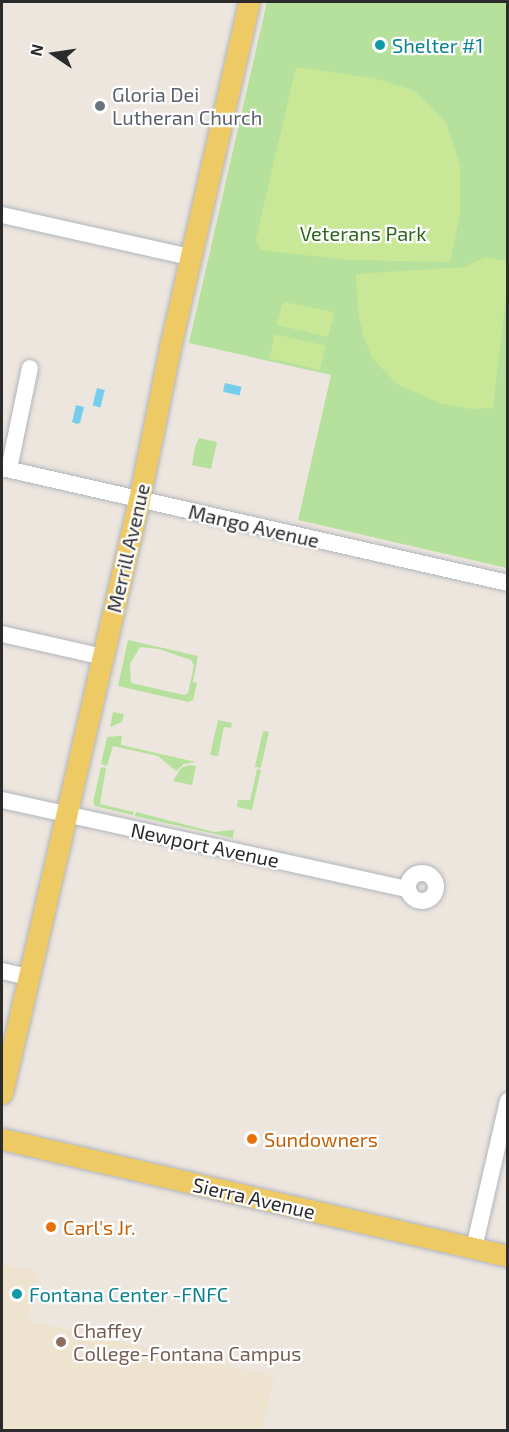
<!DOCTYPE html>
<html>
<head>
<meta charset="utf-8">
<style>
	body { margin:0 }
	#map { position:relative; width:509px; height:1432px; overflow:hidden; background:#ede6de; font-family:"Exo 2",sans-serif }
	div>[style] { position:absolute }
	.education>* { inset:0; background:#eee3ce }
	.green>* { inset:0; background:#b5e19c; transform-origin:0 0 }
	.pitch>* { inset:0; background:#c8e898; transform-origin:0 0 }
	.water>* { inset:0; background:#74ceeb; transform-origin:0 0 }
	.roads { filter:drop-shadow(0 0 2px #b1b5be) drop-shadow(0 0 2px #b1b5be) }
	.minor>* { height:16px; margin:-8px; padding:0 8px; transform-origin:8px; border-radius:8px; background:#fff }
	.minor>.ring { margin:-8px; padding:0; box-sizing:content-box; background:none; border:16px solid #fff; border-radius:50% }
	.major>* { height:21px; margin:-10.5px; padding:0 10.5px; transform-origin:10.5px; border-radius:10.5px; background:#edca63 }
	.dots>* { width:16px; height:16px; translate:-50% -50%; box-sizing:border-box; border:3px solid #fff; border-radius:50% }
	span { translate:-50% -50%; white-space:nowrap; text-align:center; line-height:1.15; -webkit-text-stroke:4.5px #fff; paint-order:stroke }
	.culture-label { font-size:20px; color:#0d838f }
	.left { translate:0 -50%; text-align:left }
	.worship-label { font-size:20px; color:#5b616d }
	.park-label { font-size:20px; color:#2d671d }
	.street-label { font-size:20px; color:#2b2b2b }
	.food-label { font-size:20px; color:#c56008 }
	.education-label { font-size:20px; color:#785e54 }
	.frame { position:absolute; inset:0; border:3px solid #2b2b2b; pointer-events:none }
	.north { position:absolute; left:24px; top:24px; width:60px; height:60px; -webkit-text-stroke:4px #fff; paint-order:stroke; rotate:283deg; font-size:16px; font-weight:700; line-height:24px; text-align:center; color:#2b2b2b }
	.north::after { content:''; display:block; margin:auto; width:21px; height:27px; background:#2b2b2b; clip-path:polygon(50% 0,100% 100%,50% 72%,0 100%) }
</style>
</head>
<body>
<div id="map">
	<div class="education">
		<i style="clip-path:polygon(2px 1264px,38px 1272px,28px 1321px,274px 1376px,263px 1430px,2px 1430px)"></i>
	</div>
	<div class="green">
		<i style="clip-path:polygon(267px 2px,507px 2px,507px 568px,298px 520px,331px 375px,189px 343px)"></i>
		<i style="clip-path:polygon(199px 438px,217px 442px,211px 469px,192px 465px,195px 447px)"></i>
		<i style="clip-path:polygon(evenodd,128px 640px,198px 656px,193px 682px,197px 683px,193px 700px,188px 702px,118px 686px,128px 640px,140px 647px,159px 649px,191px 660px,194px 666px,188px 693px,184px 695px,131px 683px,130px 664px,140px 647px)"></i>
		<i style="clip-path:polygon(113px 712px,124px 714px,122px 722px,110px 727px)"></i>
		<i style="clip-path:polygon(218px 720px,232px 723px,231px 728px,224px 727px,218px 756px,210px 755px)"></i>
		<i style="left:269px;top:732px;width:37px;height:6px;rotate:103deg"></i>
		<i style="clip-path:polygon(119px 736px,122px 736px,121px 745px,196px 762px,184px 764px,176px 771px,158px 756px,113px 746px,107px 766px,101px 764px,107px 737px)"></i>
		<i style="clip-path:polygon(189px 765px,196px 766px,192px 785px,173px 781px,181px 768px)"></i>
		<i style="clip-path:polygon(101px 767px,106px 768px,100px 804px,134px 812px,133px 815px,95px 806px,93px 802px)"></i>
		<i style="clip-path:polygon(257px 769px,261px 770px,252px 810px,237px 807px,238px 800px,250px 800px)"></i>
		<i style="clip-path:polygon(136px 812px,214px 832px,234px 830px,233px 838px,135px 816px)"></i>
	</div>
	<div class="pitch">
		<i style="clip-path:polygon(296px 67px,373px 78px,413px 90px,446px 122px,460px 166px,460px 214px,450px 262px,348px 260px,260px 250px,256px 239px)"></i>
		<i style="clip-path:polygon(485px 257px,504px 261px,507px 265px,507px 287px,493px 408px,471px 409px,442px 404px,397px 384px,372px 358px,363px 335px,358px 311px,356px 274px,465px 267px)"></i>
		<i style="clip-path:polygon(285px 302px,332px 312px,334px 315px,328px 337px,277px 325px,282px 304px)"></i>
		<i style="left:275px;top:334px;width:52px;height:25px;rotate:13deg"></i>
	</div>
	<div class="water">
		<i style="left:225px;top:383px;width:17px;height:9px;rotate:13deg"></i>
		<i style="left:97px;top:388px;width:8px;height:18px;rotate:14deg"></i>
		<i style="clip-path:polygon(76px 405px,84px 407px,80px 423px,77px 424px,72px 422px)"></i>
	</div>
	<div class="roads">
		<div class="minor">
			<i style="left:2px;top:215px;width:193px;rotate:12.6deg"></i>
			<i style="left:2px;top:468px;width:519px;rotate:12.8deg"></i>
			<i style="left:9px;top:469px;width:103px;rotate:-78.3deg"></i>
			<i style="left:2px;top:634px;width:104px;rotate:12.8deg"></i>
			<i style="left:2px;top:800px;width:416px;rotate:12.4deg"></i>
			<i class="ring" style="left:408px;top:873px;width:12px;height:12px"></i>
			<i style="left:2px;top:971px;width:28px;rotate:13deg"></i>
			<i style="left:474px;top:1248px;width:151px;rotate:-77deg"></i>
		</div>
		<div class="major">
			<i style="left:2px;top:1093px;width:609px;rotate:-76.99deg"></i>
			<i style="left:139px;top:500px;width:156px;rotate:-78.5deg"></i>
			<i style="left:170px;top:347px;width:354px;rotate:-77.1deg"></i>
			<i style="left:2px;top:1139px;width:519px;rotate:13.02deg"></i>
		</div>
	</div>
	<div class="dots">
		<i style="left:380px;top:45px;background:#0f9aa8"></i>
		<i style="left:100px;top:106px;background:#6b7280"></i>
		<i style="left:252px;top:1139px;background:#e8710a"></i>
		<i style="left:51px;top:1227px;background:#e8710a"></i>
		<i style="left:17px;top:1294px;background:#0f9aa8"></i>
		<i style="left:61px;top:1342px;background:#8d6e63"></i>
	</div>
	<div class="culture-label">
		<span class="left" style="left:392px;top:45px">Shelter #1</span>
		<span class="left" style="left:29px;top:1294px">Fontana Center -FNFC</span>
	</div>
	<div class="worship-label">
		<span class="left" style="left:112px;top:106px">Gloria Dei<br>Lutheran Church</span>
	</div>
	<div class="park-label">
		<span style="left:363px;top:233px">Veterans Park</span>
	</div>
	<div class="street-label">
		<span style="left:254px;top:526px;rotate:13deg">Mango Avenue</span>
		<span style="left:128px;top:548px;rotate:-77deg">Merrill Avenue</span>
		<span style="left:205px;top:845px;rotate:12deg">Newport Avenue</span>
		<span style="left:254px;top:1198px;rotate:13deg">Sierra Avenue</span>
	</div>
	<div class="food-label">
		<span class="left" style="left:264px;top:1139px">Sundowners</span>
		<span class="left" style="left:63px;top:1227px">Carl's Jr.</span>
	</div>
	<div class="education-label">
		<span class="left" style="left:73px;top:1342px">Chaffey<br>College-Fontana Campus</span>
	</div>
	<div class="frame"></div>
	<div class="north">N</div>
</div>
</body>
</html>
